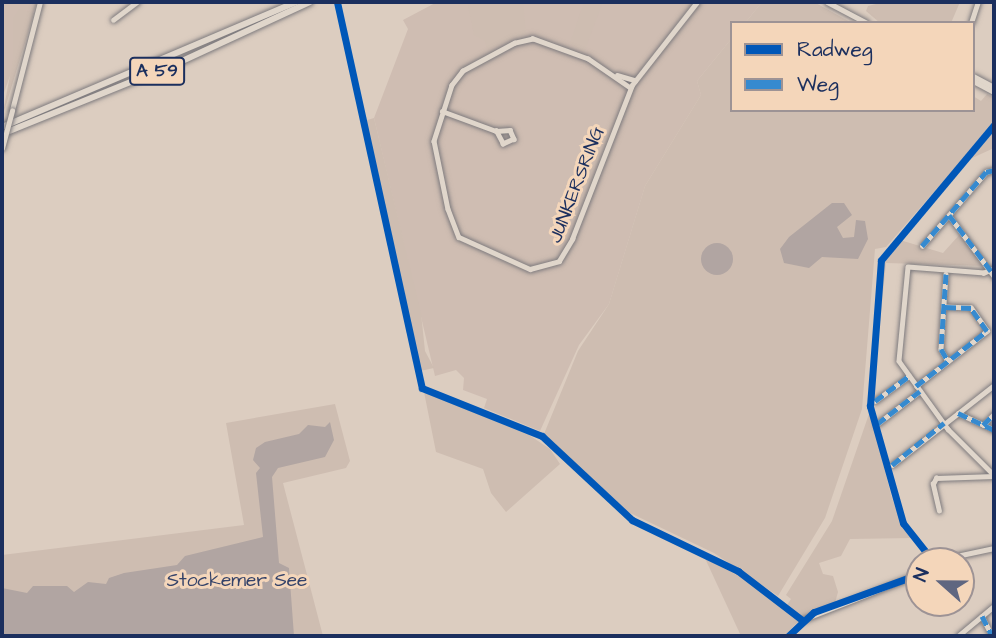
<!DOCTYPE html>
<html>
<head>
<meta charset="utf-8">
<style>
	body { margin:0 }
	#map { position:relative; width:996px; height:638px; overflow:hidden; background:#dccdc0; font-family:"Architects Daughter",sans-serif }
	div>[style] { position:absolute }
	.built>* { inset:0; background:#cfbdb2 }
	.green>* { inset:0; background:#cebdb1 }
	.water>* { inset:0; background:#b1a5a2 }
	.round { border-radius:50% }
	.roads { filter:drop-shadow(0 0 2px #7e7b7e) drop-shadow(0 0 2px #7e7b7e) }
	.minor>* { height:4.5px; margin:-2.25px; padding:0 2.25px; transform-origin:2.25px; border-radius:2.25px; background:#e0d6cb }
	.major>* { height:5px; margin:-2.5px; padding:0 2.5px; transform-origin:2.5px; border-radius:2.5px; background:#e0d6cb }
	.highway>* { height:6px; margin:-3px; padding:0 3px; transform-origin:3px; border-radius:3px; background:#e0d6cb }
	.bridges { filter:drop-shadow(0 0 2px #7e7b7e) drop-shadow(0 0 2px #7e7b7e) }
	.major-bridge>* { height:5px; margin:-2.5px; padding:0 2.5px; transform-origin:2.5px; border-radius:2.5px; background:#e0d6cb }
	.quiet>* { height:5px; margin-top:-2.5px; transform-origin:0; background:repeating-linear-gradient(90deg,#368acf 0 10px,transparent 0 15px) }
	.cycleway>* { height:7px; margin:-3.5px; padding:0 3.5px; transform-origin:3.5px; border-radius:3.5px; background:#0057b8 }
	span { translate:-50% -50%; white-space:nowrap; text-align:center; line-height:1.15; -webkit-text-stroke:6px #f4d6ba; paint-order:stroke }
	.shield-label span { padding:2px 5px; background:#f4d6ba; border:2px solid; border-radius:5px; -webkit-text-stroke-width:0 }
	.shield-label { font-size:18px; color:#1b2f5e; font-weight:700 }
	.street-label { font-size:19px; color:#1b2f5e }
	.park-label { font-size:19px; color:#354369 }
	.frame { position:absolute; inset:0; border:4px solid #1b2f5e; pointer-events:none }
	.legend { position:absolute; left:730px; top:21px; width:245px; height:91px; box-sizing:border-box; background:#f4d6ba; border:2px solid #9d9395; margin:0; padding:9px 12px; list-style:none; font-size:21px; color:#1b2f5e }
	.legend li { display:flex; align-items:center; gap:14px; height:35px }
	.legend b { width:35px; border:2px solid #9d9395 }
	.north { position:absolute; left:905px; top:547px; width:70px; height:70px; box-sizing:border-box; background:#f4d6ba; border:2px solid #9d9395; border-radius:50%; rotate:291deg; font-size:19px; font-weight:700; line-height:28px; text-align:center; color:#1b2f5e }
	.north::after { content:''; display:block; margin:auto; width:24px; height:32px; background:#5f6680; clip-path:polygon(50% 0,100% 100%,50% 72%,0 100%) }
</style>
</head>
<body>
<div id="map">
	<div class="built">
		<i style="clip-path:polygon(2px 2px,37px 2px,2px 98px)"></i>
		<i style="clip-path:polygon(437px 2px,762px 2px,745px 23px,732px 23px,732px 38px,697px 81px,701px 95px,645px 186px,609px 304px,579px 345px,540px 431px,484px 408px,487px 399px,463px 390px,464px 378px,456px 370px,435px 376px,374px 118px,408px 29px,403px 20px)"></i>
	</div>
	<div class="green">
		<i style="clip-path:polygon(474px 2px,523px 2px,526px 34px,487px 49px,485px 41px,474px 35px,468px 6px)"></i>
		<i style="clip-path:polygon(584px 2px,603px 2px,584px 53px,570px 43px)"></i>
		<i style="clip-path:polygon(762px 2px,814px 2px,852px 23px,745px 23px)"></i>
		<i style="clip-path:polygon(884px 2px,960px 2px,951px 23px,880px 23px,866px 11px,868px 6px)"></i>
		<i style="clip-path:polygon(19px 9px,34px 13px,2px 118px,13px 59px,13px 18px)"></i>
		<i style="clip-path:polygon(732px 38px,732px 110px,973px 110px,973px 96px,981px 101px,987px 94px,994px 98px,994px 123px,886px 247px,875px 249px,862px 409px,825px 518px,778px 596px,714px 553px,628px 512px,544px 434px,578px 351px,609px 304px,645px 186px,701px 95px,697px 81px)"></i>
		<i style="clip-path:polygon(374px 118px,421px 313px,425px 351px,434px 368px,420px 371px,364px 121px)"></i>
		<i style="clip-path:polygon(994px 127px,994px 148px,970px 159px,934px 201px,931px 198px)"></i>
		<i style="clip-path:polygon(931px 200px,900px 240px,943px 253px,960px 234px,987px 266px,886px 263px,872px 403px,884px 259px)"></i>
		<i style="clip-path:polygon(424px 392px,529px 435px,550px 449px,560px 464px,506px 512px,491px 493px,483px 469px,436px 452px)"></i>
		<i style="clip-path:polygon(335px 404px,350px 461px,346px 468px,283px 483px,323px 636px,2px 636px,2px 555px,244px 525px,226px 423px)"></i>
		<i style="clip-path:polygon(870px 411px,891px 495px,903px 529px,912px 538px,850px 539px,841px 556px,819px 563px,823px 574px,833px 576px,838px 592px,835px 603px,801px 618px,787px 605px,791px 599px,786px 595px,832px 521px)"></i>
		<i style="clip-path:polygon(703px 554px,737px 572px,799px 621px,784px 636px,741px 636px)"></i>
	</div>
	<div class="water">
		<i style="clip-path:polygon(832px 203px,844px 203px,852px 215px,837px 227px,843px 238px,854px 237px,856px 220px,865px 221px,868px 239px,858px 259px,822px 257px,809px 268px,784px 263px,780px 249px,789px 237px)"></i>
		<i class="round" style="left:701px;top:243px;width:32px;height:32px"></i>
		<i style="clip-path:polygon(330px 422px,334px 440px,325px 457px,278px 468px,272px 477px,279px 563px,289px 568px,294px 636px,2px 636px,2px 588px,27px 593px,33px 586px,67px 586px,74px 592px,88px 582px,106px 584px,109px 578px,124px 573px,177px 565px,185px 556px,263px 537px,256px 473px,260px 468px,253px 460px,256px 448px,265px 442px,299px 434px,308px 425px,325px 427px)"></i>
	</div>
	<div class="roads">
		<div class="minor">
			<i style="left:113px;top:20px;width:30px;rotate:-37deg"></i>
			<i style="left:971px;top:23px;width:22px;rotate:-72deg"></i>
			<i style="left:617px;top:75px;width:19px;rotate:16deg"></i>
			<i style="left:630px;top:88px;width:51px;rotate:-145.4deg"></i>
			<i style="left:588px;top:59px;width:59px;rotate:-160deg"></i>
			<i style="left:533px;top:39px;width:18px;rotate:167deg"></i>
			<i style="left:515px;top:43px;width:59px;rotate:151.7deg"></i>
			<i style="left:463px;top:71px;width:18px;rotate:128deg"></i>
			<i style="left:452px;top:85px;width:59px;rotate:107.8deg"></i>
			<i style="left:434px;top:141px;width:69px;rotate:78.4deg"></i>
			<i style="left:448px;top:209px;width:30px;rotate:69deg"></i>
			<i style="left:459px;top:237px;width:78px;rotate:24.3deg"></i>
			<i style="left:530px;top:269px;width:30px;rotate:-15deg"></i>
			<i style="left:559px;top:261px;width:26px;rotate:-59deg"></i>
			<i style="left:572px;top:239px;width:165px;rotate:-68.7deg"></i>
			<i style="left:632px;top:85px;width:105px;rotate:-51.9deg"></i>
			<i style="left:442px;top:111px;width:58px;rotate:20.3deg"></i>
			<i style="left:496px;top:131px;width:14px;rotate:-4deg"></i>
			<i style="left:510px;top:130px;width:10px;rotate:66deg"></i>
			<i style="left:514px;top:139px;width:12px;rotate:156deg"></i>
			<i style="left:503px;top:144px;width:15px;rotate:-118deg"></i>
			<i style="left:949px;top:215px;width:76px;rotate:53.6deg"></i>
			<i style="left:922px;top:246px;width:98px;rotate:-49.1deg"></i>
			<i style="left:986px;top:172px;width:8px;rotate:-14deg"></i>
			<i style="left:994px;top:269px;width:11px;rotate:158deg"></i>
			<i style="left:984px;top:273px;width:76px;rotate:-175.5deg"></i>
			<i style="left:908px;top:267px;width:94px;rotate:95.5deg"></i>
			<i style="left:899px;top:361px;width:84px;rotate:54.2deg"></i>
			<i style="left:948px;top:429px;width:65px;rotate:45deg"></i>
			<i style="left:946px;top:274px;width:75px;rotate:93.8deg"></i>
			<i style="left:941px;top:349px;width:14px;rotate:60deg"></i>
			<i style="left:916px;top:386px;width:90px;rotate:-37.8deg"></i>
			<i style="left:987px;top:331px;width:28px;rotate:-125deg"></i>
			<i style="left:971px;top:308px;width:27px;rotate:-178deg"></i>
			<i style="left:875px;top:401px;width:42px;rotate:-36.3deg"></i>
			<i style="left:958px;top:413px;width:40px;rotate:25deg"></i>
			<i style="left:877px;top:424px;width:54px;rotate:-37.5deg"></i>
			<i style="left:983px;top:425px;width:16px;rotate:-45deg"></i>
			<i style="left:892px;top:465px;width:130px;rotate:-38.1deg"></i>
			<i style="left:939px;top:511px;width:28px;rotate:-103deg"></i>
			<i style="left:933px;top:484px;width:7px;rotate:-63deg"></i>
			<i style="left:936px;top:478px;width:58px;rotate:-2deg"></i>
			<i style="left:933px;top:561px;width:62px;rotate:-12deg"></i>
			<i style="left:982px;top:616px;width:22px;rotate:63deg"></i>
			<i style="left:802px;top:620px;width:126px;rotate:-21.5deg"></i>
			<i style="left:958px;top:636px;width:47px;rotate:-39.8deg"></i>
		</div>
		<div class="major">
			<i style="left:827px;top:2px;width:45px;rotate:27.7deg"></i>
			<i style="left:973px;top:76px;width:24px;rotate:28deg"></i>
			<i style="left:973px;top:81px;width:24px;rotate:28deg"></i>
			<i style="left:12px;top:110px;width:112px;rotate:-75.5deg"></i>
		</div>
		<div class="highway">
			<i style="left:2px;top:127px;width:319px;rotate:-23deg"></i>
			<i style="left:2px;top:134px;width:192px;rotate:-22deg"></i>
			<i style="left:180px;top:62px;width:143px;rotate:-24.8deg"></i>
		</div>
	</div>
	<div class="bridges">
		<div class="major-bridge">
			<i style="left:2px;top:148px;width:39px;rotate:-75deg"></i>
		</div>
	</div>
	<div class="quiet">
		<i style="left:949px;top:215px;width:70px;rotate:53.1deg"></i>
		<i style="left:922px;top:246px;width:98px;rotate:-49.1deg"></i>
		<i style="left:986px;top:172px;width:8px;rotate:-14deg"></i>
		<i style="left:946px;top:274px;width:75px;rotate:93.8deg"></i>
		<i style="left:941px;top:349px;width:14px;rotate:60deg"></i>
		<i style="left:916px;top:386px;width:90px;rotate:-37.8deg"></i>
		<i style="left:987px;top:331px;width:28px;rotate:-125deg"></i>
		<i style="left:971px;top:308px;width:27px;rotate:-178deg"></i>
		<i style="left:875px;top:401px;width:42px;rotate:-36.3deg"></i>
		<i style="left:958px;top:413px;width:40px;rotate:25deg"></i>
		<i style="left:877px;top:424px;width:54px;rotate:-37.5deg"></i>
		<i style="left:983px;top:425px;width:16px;rotate:-45deg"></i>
		<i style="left:892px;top:465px;width:67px;rotate:-38.9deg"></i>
		<i style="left:982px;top:616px;width:22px;rotate:63deg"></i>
	</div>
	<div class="cycleway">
		<i style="left:337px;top:2px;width:395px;rotate:77.6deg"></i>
		<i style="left:422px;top:388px;width:129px;rotate:21.8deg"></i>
		<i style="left:542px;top:436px;width:123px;rotate:43deg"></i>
		<i style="left:632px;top:520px;width:118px;rotate:25.7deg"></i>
		<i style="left:738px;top:571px;width:81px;rotate:37.4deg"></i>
		<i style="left:933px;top:561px;width:48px;rotate:-128.3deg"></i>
		<i style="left:903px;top:523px;width:122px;rotate:-105.8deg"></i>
		<i style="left:870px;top:406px;width:146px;rotate:-85.7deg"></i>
		<i style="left:881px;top:260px;width:176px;rotate:-50.1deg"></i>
		<i style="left:788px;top:636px;width:35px;rotate:-43deg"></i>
		<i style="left:814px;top:612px;width:112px;rotate:-19.9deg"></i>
	</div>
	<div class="shield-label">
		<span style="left:157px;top:71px">A 59</span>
	</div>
	<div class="street-label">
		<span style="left:577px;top:185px;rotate:-69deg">JUNKERSRING</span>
	</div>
	<div class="park-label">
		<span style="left:237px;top:581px">Stockemer See</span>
	</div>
	<div class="frame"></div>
	<ul class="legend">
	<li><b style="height:9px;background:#0057b8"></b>Radweg</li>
	<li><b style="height:9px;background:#368acf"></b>Weg</li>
	</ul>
	<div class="north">N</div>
</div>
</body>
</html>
